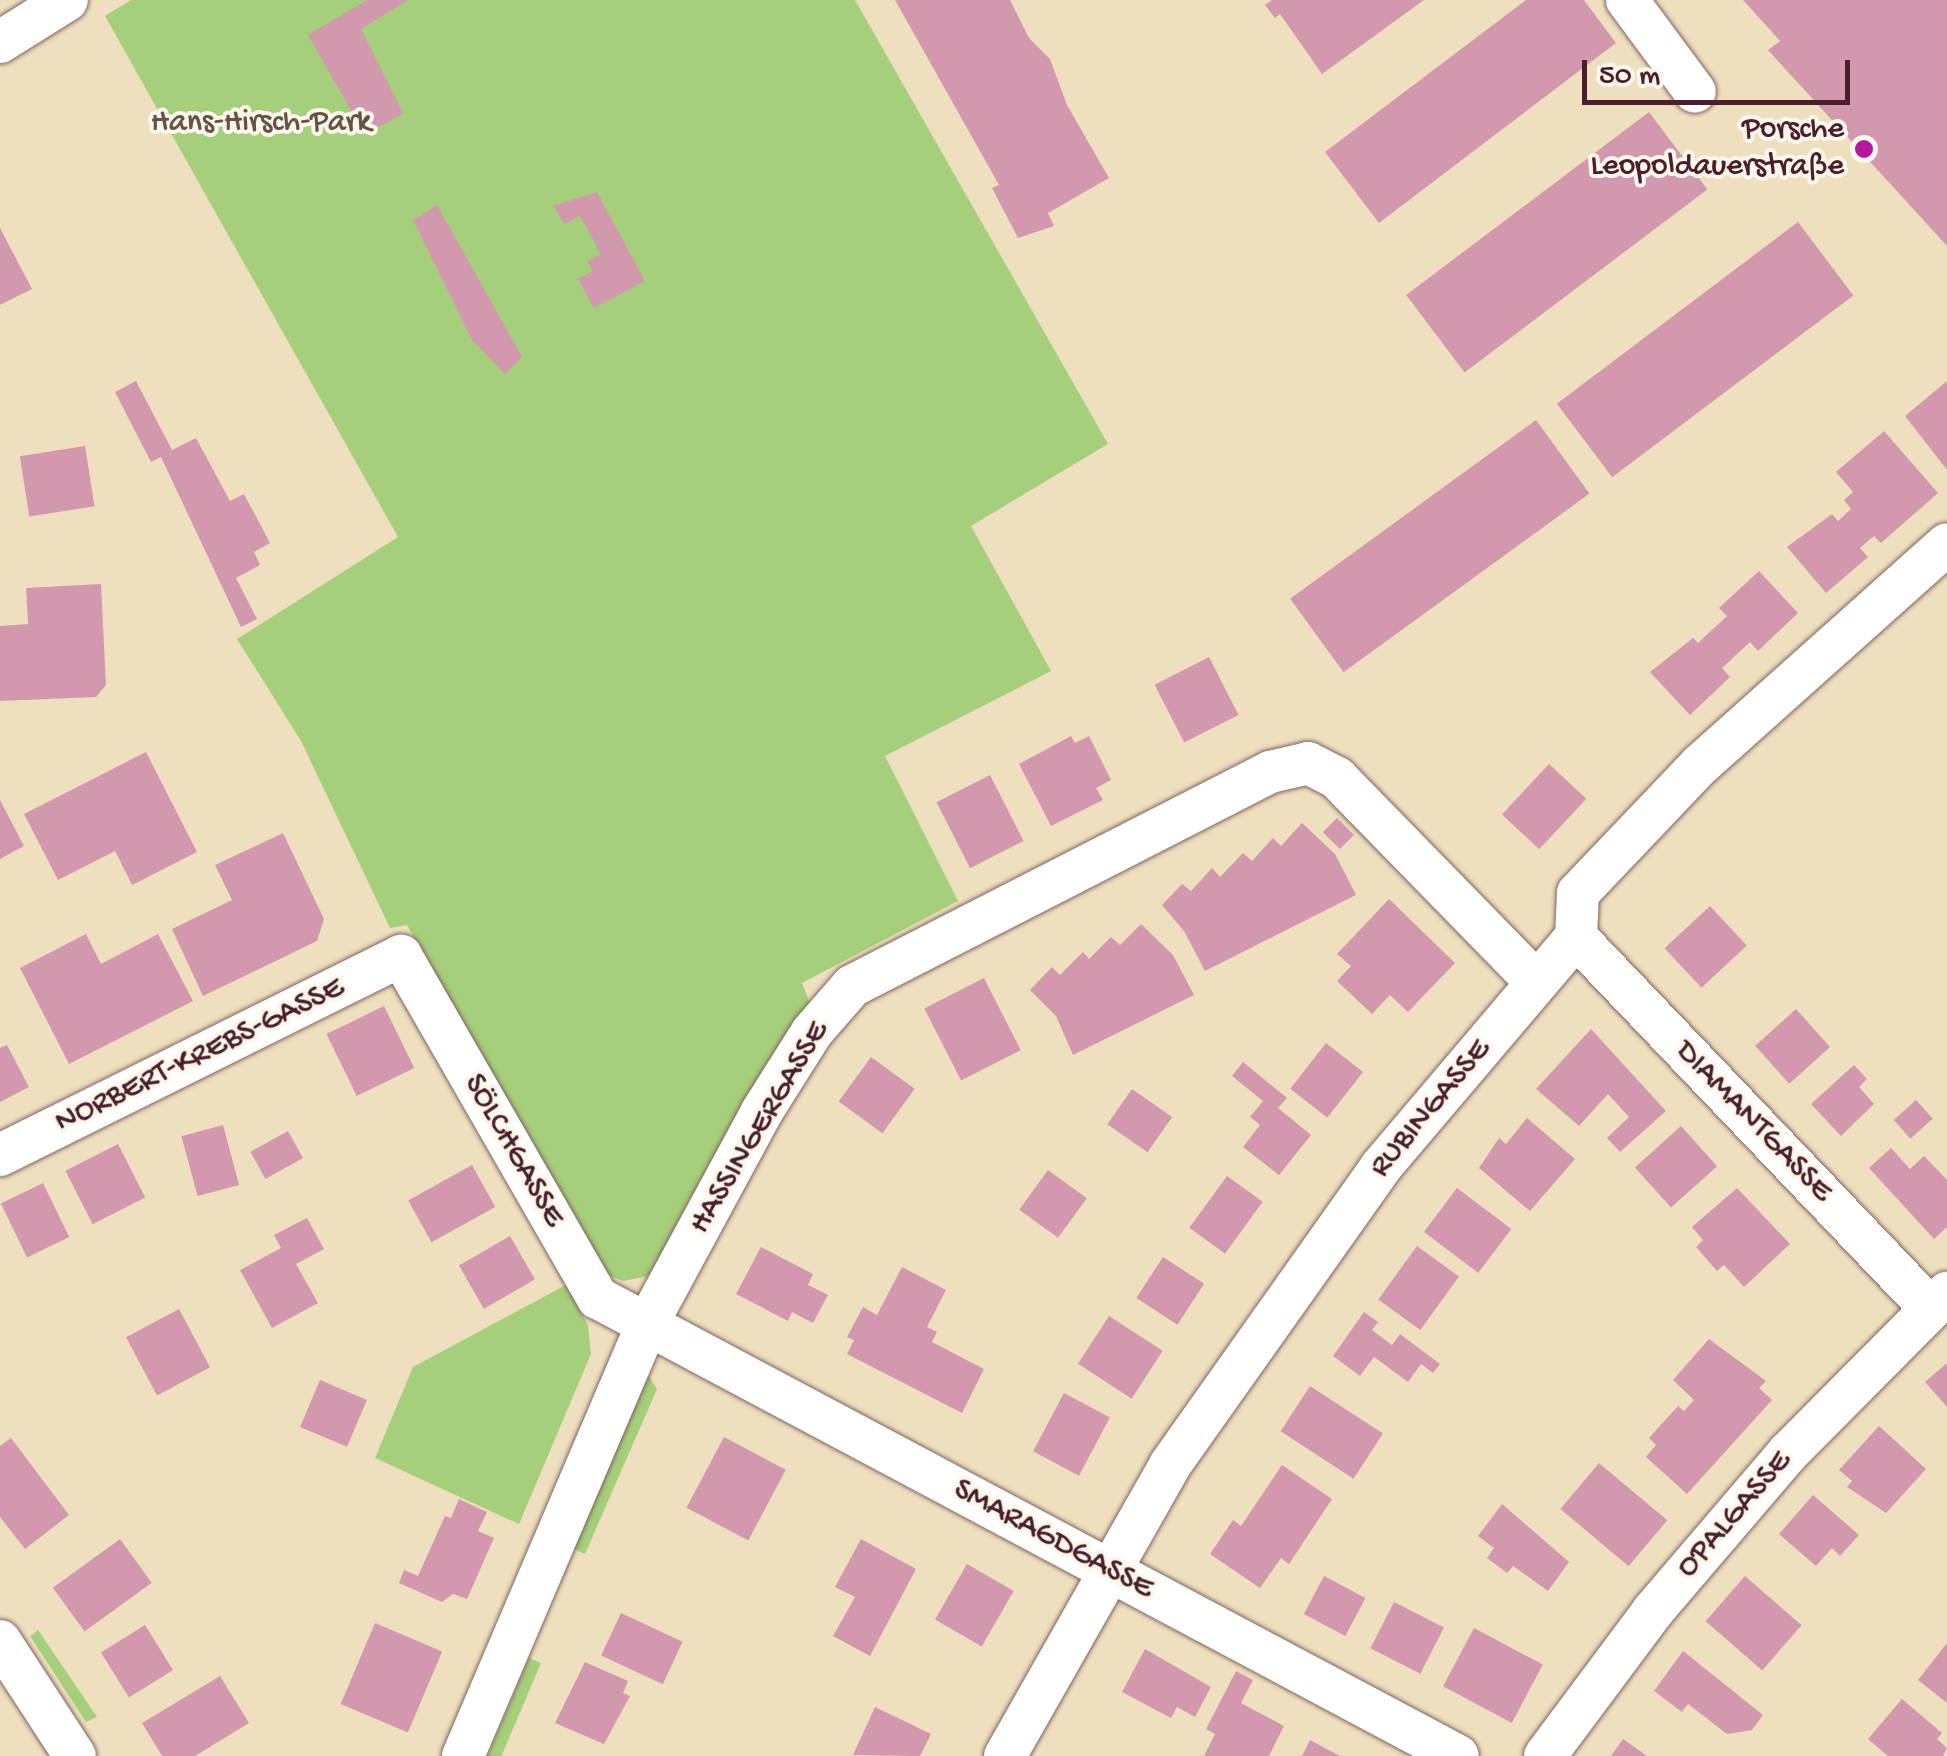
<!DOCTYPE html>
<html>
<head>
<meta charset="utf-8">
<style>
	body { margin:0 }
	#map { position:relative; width:1947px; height:1756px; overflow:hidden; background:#eee0bf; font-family:"Gochi Hand",sans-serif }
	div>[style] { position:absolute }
	.green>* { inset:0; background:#a5cf7a; transform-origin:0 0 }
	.building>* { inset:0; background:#d299ae; transform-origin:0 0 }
	.roads { filter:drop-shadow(0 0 2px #83635f) drop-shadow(0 0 2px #83635f) }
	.street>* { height:42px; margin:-21px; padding:0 21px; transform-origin:21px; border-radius:21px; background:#fff }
	.dots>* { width:28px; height:28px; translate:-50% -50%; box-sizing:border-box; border:5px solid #fbf7ec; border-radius:50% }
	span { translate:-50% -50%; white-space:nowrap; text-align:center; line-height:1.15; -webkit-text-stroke:8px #fbf7ec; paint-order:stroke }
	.park-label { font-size:32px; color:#655443 }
	.poi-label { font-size:32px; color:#4a1f2b }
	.right { translate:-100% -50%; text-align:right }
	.street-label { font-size:32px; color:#4a1f2b }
	.scale { position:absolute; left:1582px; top:60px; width:268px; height:45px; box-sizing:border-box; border:5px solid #4a1f2b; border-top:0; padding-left:12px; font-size:30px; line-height:35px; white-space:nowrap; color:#4a1f2b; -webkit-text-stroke:8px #fbf7ec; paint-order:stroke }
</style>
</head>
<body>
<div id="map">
	<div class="green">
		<i style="clip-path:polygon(131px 0,855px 0,1108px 444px,971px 526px,1051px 671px,885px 756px,958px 901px,802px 983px,811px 1006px,667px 1263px,649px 1276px,623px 1281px,599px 1272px,407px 925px,390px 928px,301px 741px,237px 639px,398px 537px,105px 16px)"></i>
		<i style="clip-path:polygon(566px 1285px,588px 1325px,591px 1354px,519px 1524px,375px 1458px,413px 1367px)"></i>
		<i style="clip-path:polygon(648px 1375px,657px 1389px,585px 1554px,574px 1549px)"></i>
		<i style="clip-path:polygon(38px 1630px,97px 1717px,86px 1722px,30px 1636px)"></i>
		<i style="left:529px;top:1658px;width:13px;height:107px;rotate:23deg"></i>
	</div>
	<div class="building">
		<i style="clip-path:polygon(367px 0,408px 0,361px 29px,403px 113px,365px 135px,308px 35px)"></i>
		<i style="clip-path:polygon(895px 0,1010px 0,1029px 38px,1050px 59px,1067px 105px,1109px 178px,1048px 213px,1054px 226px,1018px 238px,992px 188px,999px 185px)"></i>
		<i style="clip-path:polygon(1272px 0,1424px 0,1322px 74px,1280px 14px,1275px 18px,1265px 5px)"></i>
		<i style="clip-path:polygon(1526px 0,1584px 0,1616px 43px,1379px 223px,1325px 152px)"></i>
		<i style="clip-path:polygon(1743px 0,1947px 0,1947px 246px,1768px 50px,1780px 41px)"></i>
		<i style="left:1649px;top:112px;width:97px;height:304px;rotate:53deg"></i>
		<i style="clip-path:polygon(597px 192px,645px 281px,594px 308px,578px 279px,593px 271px,587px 261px,601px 254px,580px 216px,564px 224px,553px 206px)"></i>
		<i style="clip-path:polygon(437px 205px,522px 357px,505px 374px,472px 340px,413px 220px)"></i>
		<i style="left:1798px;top:222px;width:92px;height:302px;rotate:53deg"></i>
		<i style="clip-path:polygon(0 228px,32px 289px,0 305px)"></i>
		<i style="clip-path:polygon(136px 381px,172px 450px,196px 438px,230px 501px,244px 494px,270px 543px,254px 552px,260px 565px,236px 578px,257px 619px,241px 627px,161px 457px,151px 462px,115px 392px)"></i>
		<i style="clip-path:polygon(1947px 381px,1947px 470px,1905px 416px)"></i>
		<i style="left:1536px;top:420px;width:91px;height:304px;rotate:54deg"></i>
		<i style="clip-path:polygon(1884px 431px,1938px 493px,1881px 543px,1874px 536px,1860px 548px,1868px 557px,1826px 593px,1787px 547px,1832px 514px,1838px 521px,1851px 509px,1844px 500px,1853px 492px,1836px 472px)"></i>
		<i style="left:85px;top:446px;width:61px;height:66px;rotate:81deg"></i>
		<i style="clip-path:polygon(1759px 571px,1798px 613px,1758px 651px,1750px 642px,1722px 668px,1730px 677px,1690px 715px,1650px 672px,1693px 638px,1698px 643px,1727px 616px,1719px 608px)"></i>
		<i style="clip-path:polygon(101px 584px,106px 685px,96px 697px,0 701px,0 626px,28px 624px,26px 588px)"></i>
		<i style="left:1209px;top:657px;width:65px;height:61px;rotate:63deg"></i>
		<i style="clip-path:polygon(1071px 736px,1075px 743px,1089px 736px,1111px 780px,1096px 788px,1103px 800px,1051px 826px,1019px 764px)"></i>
		<i style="clip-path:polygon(146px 752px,197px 852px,132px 885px,115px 851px,58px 880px,24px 814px)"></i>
		<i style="left:1549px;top:764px;width:51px;height:69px;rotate:43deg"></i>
		<i style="left:990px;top:775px;width:74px;height:60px;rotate:63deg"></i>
		<i style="clip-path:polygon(0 800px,24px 846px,0 859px)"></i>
		<i style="left:1337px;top:818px;width:24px;height:20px;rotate:45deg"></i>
		<i style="clip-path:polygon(1302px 823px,1335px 854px,1356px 895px,1205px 971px,1184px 931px,1162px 905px,1182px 884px,1191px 891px,1212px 868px,1220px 877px,1243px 853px,1252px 861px,1273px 838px,1281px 846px)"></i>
		<i style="clip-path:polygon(283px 833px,324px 919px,317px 941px,203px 996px,172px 929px,232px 900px,215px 865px)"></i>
		<i style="clip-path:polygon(1389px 899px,1455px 963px,1408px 1012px,1390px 995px,1372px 1014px,1337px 981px,1351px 966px,1337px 954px)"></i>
		<i style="left:1710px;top:906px;width:54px;height:62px;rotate:47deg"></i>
		<i style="clip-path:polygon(1141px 924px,1173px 955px,1194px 995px,1073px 1055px,1056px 1016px,1030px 990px,1052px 967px,1060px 975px,1083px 952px,1089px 959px,1111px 937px,1120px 945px)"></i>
		<i style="clip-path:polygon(86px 934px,101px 964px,158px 934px,193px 1001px,69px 1064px,20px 968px)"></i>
		<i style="left:984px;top:978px;width:81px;height:67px;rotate:63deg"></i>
		<i style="left:384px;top:1006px;width:69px;height:64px;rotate:64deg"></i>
		<i style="left:1796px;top:1009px;width:51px;height:55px;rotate:48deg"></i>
		<i style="clip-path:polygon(1591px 1029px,1666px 1111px,1620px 1152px,1607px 1138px,1629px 1117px,1608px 1094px,1579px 1126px,1536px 1089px)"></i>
		<i style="left:1326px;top:1043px;width:47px;height:58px;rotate:38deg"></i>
		<i style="clip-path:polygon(7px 1045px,29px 1087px,0 1102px,0 1048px)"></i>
		<i style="left:871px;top:1057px;width:54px;height:55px;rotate:36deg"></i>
		<i style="clip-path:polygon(1243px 1062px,1287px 1098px,1278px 1108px,1311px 1135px,1279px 1175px,1243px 1147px,1260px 1125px,1250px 1117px,1263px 1101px,1232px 1076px)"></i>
		<i style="clip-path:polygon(1854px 1065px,1867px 1079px,1859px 1087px,1874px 1104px,1841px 1136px,1811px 1104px)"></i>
		<i style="left:1132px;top:1089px;width:49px;height:43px;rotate:35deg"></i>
		<i style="left:1916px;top:1100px;width:25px;height:30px;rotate:48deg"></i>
		<i style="clip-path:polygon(1527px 1118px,1575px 1159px,1530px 1211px,1479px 1168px,1499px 1138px,1506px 1144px)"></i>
		<i style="left:223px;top:1125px;width:62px;height:43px;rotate:75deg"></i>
		<i style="left:1681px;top:1126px;width:54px;height:62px;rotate:48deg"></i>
		<i style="left:288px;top:1131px;width:31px;height:43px;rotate:61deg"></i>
		<i style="left:118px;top:1144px;width:60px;height:59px;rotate:63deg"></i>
		<i style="clip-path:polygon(1891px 1148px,1910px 1169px,1924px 1156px,1947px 1180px,1947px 1227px,1934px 1239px,1869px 1168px)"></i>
		<i style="left:472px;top:1165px;width:48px;height:73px;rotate:61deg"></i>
		<i style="left:1048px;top:1170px;width:48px;height:49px;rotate:36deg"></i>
		<i style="left:1227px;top:1176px;width:44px;height:64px;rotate:36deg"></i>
		<i style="left:43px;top:1183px;width:60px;height:47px;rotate:64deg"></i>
		<i style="left:1457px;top:1188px;width:68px;height:55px;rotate:37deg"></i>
		<i style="clip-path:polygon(1737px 1188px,1790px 1244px,1744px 1287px,1724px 1265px,1717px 1271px,1696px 1247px,1703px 1240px,1692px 1227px)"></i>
		<i style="clip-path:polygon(307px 1218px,324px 1249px,296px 1264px,318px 1303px,272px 1328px,240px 1270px,281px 1248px,274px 1235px)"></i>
		<i style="left:510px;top:1236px;width:50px;height:59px;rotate:60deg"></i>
		<i style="left:1417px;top:1246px;width:52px;height:66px;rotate:36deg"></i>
		<i style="clip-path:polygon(761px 1247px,813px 1274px,808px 1285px,828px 1295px,813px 1323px,792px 1312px,788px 1321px,736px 1294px)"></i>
		<i style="left:1163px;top:1257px;width:49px;height:49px;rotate:33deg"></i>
		<i style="clip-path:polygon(902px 1267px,946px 1290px,927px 1327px,937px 1332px,932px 1342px,984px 1369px,962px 1413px,847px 1354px,854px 1340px,847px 1337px,863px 1307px,877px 1315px)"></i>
		<i style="left:179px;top:1309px;width:66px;height:60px;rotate:62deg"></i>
		<i style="clip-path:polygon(1364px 1312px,1378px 1322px,1372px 1330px,1392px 1345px,1400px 1334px,1440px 1364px,1433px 1373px,1421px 1364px,1408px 1382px,1374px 1357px,1360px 1376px,1333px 1356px)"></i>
		<i style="left:1109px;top:1316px;width:64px;height:57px;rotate:33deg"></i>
		<i style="clip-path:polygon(1709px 1339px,1766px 1381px,1759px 1388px,1772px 1400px,1687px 1494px,1646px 1457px,1656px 1445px,1649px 1438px,1678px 1406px,1684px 1411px,1694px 1400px,1673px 1380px)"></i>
		<i style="clip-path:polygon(1947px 1363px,1947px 1407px,1925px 1382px)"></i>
		<i style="left:320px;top:1380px;width:51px;height:51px;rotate:23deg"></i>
		<i style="left:1310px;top:1386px;width:87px;height:54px;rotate:33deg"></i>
		<i style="left:1064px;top:1393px;width:52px;height:66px;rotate:28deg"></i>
		<i style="clip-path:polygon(1879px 1426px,1926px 1469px,1886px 1513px,1847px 1487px,1852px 1481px,1839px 1470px)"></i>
		<i style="left:724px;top:1437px;width:70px;height:80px;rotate:28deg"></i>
		<i style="clip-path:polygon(11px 1438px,69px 1515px,25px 1549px,0 1517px,0 1446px)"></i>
		<i style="left:1599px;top:1463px;width:89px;height:60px;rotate:40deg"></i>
		<i style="clip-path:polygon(1282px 1465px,1332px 1499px,1289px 1564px,1281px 1558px,1260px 1588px,1210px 1554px,1233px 1520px,1241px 1526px)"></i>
		<i style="clip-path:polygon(1813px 1495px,1859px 1535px,1840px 1556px,1832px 1548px,1816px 1566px,1779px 1534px)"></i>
		<i style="clip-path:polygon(459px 1499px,487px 1512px,478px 1531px,494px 1538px,467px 1599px,453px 1594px,442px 1602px,399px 1583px,404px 1570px,418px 1576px,445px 1516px,451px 1518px)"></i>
		<i style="clip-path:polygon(1502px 1504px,1569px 1562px,1548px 1591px,1513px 1566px,1507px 1573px,1487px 1558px,1494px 1548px,1478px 1536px)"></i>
		<i style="left:120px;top:1539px;width:54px;height:83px;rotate:54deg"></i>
		<i style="clip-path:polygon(861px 1539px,916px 1569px,870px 1656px,833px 1636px,855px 1597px,835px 1587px)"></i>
		<i style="left:967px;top:1564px;width:54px;height:64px;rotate:30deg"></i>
		<i style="left:1324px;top:1576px;width:47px;height:43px;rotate:28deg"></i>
		<i style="left:1745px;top:1576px;width:75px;height:60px;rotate:41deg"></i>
		<i style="left:1394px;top:1602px;width:56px;height:52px;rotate:27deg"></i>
		<i style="left:621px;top:1613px;width:68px;height:47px;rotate:25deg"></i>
		<i style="left:375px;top:1623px;width:73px;height:88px;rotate:23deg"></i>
		<i style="left:145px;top:1625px;width:53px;height:52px;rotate:58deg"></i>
		<i style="left:1474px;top:1628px;width:78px;height:66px;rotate:28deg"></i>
		<i style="clip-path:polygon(1947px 1643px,1947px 1703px,1918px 1680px)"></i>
		<i style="clip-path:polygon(1145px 1649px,1211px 1687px,1195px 1717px,1177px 1707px,1171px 1718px,1122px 1692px)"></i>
		<i style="clip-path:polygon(1683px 1651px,1763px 1715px,1752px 1730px,1727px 1734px,1688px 1704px,1682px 1712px,1654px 1691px)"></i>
		<i style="clip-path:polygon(585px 1662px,628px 1681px,623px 1693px,630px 1696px,604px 1744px,555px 1723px)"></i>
		<i style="clip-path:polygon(1236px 1671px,1253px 1680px,1241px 1703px,1284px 1726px,1269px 1756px,1204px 1756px,1215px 1734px,1206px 1729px)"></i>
		<i style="clip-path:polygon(220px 1676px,249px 1723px,195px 1756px,162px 1756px,142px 1723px)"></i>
		<i style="clip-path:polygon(1902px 1699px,1942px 1733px,1937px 1739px,1947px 1748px,1943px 1756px,1888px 1756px,1868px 1739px)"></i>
		<i style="clip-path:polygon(875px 1707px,931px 1734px,920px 1756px,853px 1755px)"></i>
		<i style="clip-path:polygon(1623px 1739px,1647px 1756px,1611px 1756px)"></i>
		<i style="clip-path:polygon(1310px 1740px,1340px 1756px,1302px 1756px)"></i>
	</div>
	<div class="roads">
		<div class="street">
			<i style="left:1627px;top:0;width:114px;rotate:53.5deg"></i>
			<i style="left:0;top:42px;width:79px;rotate:-32.1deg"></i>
			<i style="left:1576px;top:937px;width:513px;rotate:46.34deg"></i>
			<i style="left:0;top:1155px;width:448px;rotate:-26.4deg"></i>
			<i style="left:401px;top:956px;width:395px;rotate:60.1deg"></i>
			<i style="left:598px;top:1298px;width:974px;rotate:28.04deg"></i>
			<i style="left:0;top:1641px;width:137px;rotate:56.9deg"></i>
			<i style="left:463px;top:1756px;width:467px;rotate:-66.9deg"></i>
			<i style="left:646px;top:1326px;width:242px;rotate:-61.6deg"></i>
			<i style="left:761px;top:1113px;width:96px;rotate:-57.8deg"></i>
			<i style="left:812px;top:1032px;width:61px;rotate:-49deg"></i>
			<i style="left:852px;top:986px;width:470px;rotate:-27.1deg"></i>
			<i style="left:1270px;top:772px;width:39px;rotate:-13deg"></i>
			<i style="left:1308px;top:763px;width:33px;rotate:27deg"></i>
			<i style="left:1337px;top:778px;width:285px;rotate:45.7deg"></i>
			<i style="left:1005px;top:1756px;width:335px;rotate:-60.4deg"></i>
			<i style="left:1170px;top:1465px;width:364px;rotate:-54.7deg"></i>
			<i style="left:1380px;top:1168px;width:303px;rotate:-49.7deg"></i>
			<i style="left:1576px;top:937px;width:44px;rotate:-87.4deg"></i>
			<i style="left:1578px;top:893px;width:177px;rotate:-46.4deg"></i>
			<i style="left:1700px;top:765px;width:331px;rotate:-41.8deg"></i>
			<i style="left:1545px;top:1756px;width:181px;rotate:-53.3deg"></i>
			<i style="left:1653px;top:1611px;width:208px;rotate:-49.5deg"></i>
			<i style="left:1788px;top:1453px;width:226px;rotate:-45.2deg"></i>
		</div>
	</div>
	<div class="dots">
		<i style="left:1864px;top:149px;background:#b5179e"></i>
	</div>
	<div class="park-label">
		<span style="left:261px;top:123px">Hans-Hirsch-Park</span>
	</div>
	<div class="poi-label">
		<span class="right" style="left:1844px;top:149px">Porsche<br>Leopoldauerstraße</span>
	</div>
	<div class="street-label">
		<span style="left:200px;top:1056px;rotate:-26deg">NORBERT-KREBS-GASSE</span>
		<span style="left:1431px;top:1109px;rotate:-50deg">RUBINGASSE</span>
		<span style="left:1753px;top:1122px;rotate:46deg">DIAMANTGASSE</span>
		<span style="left:760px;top:1128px;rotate:-59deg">HASSINGERGASSE</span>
		<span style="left:513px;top:1151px;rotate:60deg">SÖLCHGASSE</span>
		<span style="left:1735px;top:1515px;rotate:-49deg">OPALGASSE</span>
		<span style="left:1053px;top:1540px;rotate:28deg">SMARAGDGASSE</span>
	</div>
	<div class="scale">50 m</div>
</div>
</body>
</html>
